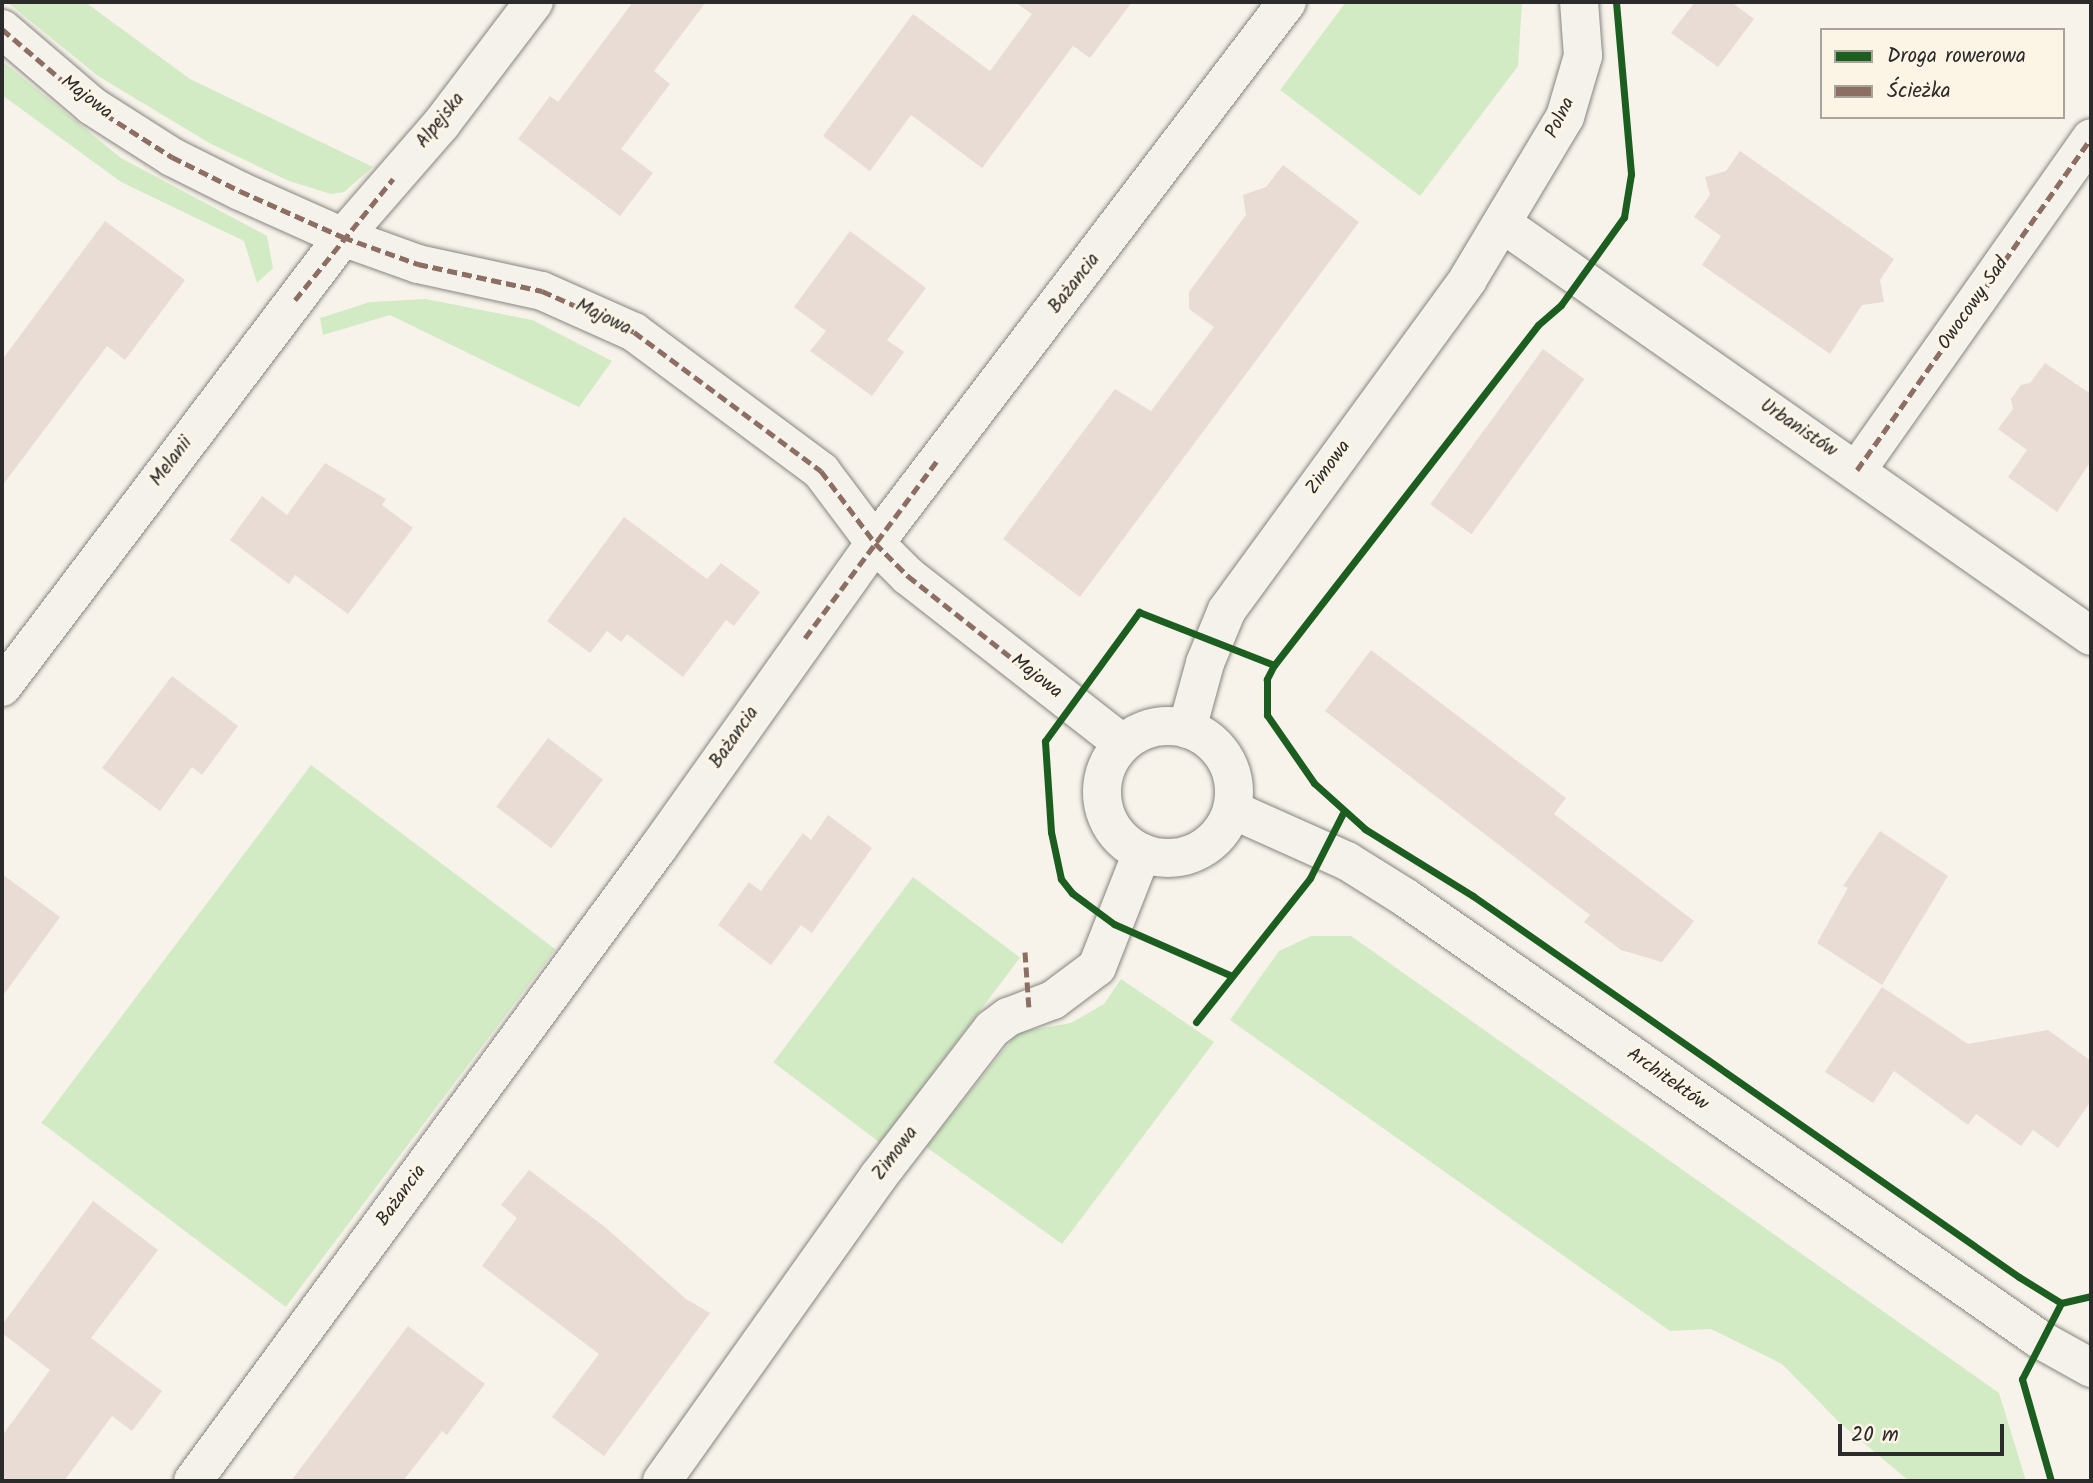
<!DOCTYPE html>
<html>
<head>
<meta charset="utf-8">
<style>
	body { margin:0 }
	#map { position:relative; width:2093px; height:1483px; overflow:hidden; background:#f7f3ea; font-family:Kalam,sans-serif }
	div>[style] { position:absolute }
	.green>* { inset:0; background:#d2ebc4; transform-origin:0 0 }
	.building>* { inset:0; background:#e9dcd5; transform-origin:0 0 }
	.roads { filter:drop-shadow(0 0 2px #878581) drop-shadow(0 0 2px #878581) }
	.minor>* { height:38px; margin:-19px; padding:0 19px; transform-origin:19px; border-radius:19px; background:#f5f2ec }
	.minor>.ring { margin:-19px; padding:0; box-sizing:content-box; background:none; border:38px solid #f5f2ec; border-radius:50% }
	.quiet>* { height:5px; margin-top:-2.5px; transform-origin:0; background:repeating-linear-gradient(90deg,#8d6e63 0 10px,transparent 0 15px) }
	.cycleway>* { height:7px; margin:-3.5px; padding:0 3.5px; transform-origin:3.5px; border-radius:3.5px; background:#1b5e20 }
	span { translate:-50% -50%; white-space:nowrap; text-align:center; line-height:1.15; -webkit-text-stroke:6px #fcf5e5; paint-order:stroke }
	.street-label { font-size:19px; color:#2b2b2b }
	.frame { position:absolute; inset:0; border:4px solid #2b2b2b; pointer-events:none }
	.legend { position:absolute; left:1820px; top:28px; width:245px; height:91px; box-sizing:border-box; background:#fcf5e5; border:2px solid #a8a49b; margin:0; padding:9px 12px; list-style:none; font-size:21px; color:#2b2b2b }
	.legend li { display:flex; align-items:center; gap:14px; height:35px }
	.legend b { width:35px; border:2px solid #a8a49b }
	.scale { position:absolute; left:1838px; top:1424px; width:166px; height:32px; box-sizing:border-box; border:4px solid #2b2b2b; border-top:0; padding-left:9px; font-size:21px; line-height:24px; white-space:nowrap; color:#2b2b2b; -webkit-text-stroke:5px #fcf5e5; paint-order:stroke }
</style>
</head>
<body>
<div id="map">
	<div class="green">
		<i style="clip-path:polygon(7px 2px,85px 2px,190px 79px,373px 167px,344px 192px,331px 194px,289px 181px,211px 144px,98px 76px)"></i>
		<i style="clip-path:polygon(1346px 2px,1522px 2px,1518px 66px,1420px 196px,1280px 90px)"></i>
		<i style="clip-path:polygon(2px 61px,121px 158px,267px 236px,273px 268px,257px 283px,244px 241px,121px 182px,2px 95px)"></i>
		<i style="clip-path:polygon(426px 299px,532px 320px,612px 361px,579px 407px,390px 315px,323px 335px,320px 318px,370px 302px)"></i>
		<i style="left:311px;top:765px;width:306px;height:448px;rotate:37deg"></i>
		<i style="left:913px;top:877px;width:134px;height:232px;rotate:37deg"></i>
		<i style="clip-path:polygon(1311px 936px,1351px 936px,1999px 1393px,2026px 1481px,1909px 1481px,1839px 1422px,1782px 1364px,1711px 1329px,1670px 1331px,1230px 1020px,1279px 951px)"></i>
		<i style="clip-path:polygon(1121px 979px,1214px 1042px,1062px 1244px,926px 1147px,1018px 1032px,1071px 1023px,1104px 1004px)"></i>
	</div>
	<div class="building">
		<i style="clip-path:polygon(633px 2px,706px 2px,654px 71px,670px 84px,621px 149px,653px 173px,620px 216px,518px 139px,550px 96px,558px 102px)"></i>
		<i style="clip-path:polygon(1015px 2px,1132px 2px,1090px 58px,1073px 46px,982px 168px,911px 115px,870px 171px,823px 136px,913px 14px,990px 71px,1032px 14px)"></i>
		<i style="clip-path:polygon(1695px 2px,1731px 2px,1754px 19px,1718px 67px,1671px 33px)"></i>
		<i style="clip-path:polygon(1740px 151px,1894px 259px,1880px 280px,1884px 302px,1862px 305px,1830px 354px,1702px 265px,1721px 236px,1694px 217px,1710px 195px,1705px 177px,1726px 171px)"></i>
		<i style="clip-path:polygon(1283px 165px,1359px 222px,1080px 597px,1003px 539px,1115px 389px,1151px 411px,1214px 327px,1189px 309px,1189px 292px,1246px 215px,1243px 195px,1266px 187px)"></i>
		<i style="clip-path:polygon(105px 221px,185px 280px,125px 360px,107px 346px,2px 486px,2px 360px)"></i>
		<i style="clip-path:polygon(850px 231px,926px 288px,887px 340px,904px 352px,872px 396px,810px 351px,826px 331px,794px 307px)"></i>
		<i style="left:1543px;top:349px;width:51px;height:192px;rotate:36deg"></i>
		<i style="clip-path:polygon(2045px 363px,2091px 394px,2091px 461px,2057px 512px,2008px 477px,2027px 450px,1998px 429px,2013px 409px,2011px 399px,2021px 385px,2030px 383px)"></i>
		<i style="clip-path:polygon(325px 463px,386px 499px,382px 505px,413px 528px,348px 614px,295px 575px,289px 584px,230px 540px,262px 496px,287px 515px)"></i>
		<i style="clip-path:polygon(624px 517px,707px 579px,721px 563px,760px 592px,734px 626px,726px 620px,683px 677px,627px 634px,621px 642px,607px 631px,590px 653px,547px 621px)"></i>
		<i style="clip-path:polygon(1371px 650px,1566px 798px,1554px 814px,1694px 921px,1662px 962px,1621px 950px,1584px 922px,1590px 915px,1325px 711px)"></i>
		<i style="clip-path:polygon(172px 676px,238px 726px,202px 775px,192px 767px,160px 811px,102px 768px)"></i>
		<i style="left:548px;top:738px;width:69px;height:86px;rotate:37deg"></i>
		<i style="clip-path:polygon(828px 815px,872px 848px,812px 933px,801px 925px,771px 965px,718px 925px,749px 882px,761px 891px,803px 833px,811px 840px)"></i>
		<i style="clip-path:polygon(1880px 831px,1948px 876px,1882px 985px,1817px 943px,1848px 888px,1843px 886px)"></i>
		<i style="clip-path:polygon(2px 874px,60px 917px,2px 997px)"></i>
		<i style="clip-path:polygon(1882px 987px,1968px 1044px,2048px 1030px,2091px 1061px,2091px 1101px,2058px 1148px,2033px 1130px,2021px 1146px,1976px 1114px,1968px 1125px,1894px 1071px,1873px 1103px,1825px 1072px)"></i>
		<i style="clip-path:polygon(529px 1170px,605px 1227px,686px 1299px,710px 1313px,604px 1456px,552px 1417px,599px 1354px,482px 1266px,517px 1218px,501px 1205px)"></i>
		<i style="clip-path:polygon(93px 1201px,158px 1250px,91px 1338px,162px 1391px,132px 1431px,112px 1416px,64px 1481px,2px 1481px,2px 1436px,50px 1370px,2px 1333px,2px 1325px)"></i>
		<i style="clip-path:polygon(408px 1326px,485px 1384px,447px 1435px,442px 1431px,403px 1481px,291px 1481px)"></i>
	</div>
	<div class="roads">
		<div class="minor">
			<i style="left:2px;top:29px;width:118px;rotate:40.5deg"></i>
			<i style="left:92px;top:106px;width:95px;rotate:32.5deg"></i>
			<i style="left:172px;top:157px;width:76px;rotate:26.6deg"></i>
			<i style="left:240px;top:191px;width:113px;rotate:24.1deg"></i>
			<i style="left:343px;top:237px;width:80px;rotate:19.8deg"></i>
			<i style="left:418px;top:264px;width:127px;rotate:12.3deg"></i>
			<i style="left:542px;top:291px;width:101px;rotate:24deg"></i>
			<i style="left:634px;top:332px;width:233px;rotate:36.6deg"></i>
			<i style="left:821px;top:471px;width:90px;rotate:53.1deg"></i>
			<i style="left:875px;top:543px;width:47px;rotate:45deg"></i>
			<i style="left:908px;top:576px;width:271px;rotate:38deg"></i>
			<i style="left:1503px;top:224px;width:718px;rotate:35.02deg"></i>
			<i style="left:1857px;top:470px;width:406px;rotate:-54.8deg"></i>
			<i style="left:2px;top:687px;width:565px;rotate:-52.85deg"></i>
			<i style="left:343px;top:237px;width:151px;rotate:-49deg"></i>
			<i style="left:442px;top:123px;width:152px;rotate:-52.8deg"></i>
			<i class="ring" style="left:1102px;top:726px;width:94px;height:94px"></i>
			<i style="left:1187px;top:729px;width:68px;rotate:-74.7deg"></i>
			<i style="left:1205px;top:663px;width:57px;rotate:-67.5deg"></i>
			<i style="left:1227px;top:610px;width:409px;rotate:-53.9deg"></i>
			<i style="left:1468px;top:279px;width:189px;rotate:-59.1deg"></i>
			<i style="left:1565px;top:117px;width:64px;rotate:-73.6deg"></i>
			<i style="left:1583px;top:56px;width:54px;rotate:-94.2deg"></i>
			<i style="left:1233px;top:810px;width:125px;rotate:24.1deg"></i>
			<i style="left:1347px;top:861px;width:70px;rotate:32.1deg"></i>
			<i style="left:1406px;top:898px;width:771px;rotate:34.86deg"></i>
			<i style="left:2039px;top:1339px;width:60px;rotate:29.1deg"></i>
			<i style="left:193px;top:1481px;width:785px;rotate:-53.7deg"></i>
			<i style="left:658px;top:848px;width:374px;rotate:-54.6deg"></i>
			<i style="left:875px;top:543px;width:680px;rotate:-52.71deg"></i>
			<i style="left:662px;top:1481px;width:373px;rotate:-54.6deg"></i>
			<i style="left:878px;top:1177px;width:187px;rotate:-52.4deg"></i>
			<i style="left:992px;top:1029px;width:20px;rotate:-37deg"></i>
			<i style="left:1008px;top:1017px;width:48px;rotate:-20.7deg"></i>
			<i style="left:1053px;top:1000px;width:55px;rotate:-36.9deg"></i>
			<i style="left:1097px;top:967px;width:123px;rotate:-68.5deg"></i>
		</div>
	</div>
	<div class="quiet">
		<i style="left:2px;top:29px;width:118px;rotate:40.5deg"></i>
		<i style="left:92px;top:106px;width:95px;rotate:32.5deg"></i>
		<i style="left:172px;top:157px;width:76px;rotate:26.6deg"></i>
		<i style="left:240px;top:191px;width:113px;rotate:24.1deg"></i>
		<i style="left:343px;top:237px;width:80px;rotate:19.8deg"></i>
		<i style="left:418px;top:264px;width:127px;rotate:12.3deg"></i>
		<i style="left:542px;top:291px;width:101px;rotate:24deg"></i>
		<i style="left:634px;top:332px;width:233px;rotate:36.6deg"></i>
		<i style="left:821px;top:471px;width:90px;rotate:53.1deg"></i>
		<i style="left:875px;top:543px;width:47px;rotate:45deg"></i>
		<i style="left:908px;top:576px;width:181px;rotate:38.3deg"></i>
		<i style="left:295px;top:300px;width:156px;rotate:-51deg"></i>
		<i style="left:1857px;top:470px;width:406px;rotate:-54.8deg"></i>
		<i style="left:805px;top:638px;width:221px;rotate:-53.3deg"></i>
		<i style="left:1025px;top:952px;width:57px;rotate:86deg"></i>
	</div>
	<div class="cycleway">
		<i style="left:1616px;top:2px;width:173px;rotate:85deg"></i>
		<i style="left:1631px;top:174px;width:44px;rotate:99.2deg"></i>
		<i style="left:1624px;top:217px;width:108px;rotate:125.6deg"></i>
		<i style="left:1561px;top:305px;width:30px;rotate:139deg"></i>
		<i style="left:1538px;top:325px;width:430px;rotate:127.8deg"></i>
		<i style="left:1274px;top:665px;width:16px;rotate:117deg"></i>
		<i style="left:1267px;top:679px;width:36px;rotate:90deg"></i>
		<i style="left:1267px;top:715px;width:83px;rotate:55.3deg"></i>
		<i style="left:1314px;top:783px;width:69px;rotate:42deg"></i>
		<i style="left:1365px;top:829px;width:127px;rotate:31.8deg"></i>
		<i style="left:1473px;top:896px;width:666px;rotate:34.91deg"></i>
		<i style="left:2019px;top:1277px;width:49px;rotate:31.8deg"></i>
		<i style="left:2061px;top:1303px;width:31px;rotate:-13deg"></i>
		<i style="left:1232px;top:976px;width:129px;rotate:-156.2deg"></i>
		<i style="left:1114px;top:924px;width:52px;rotate:-143.6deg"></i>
		<i style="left:1072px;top:893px;width:18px;rotate:-128deg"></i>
		<i style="left:1061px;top:879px;width:48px;rotate:-102deg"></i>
		<i style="left:1051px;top:832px;width:91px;rotate:-93.8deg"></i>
		<i style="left:1045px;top:741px;width:160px;rotate:-53.9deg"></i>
		<i style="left:1139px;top:612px;width:145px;rotate:21.4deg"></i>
		<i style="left:1196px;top:1022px;width:184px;rotate:-51.6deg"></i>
		<i style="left:1310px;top:878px;width:75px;rotate:-63.1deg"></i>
		<i style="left:2051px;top:1481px;width:106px;rotate:-105.9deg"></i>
		<i style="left:2022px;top:1379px;width:85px;rotate:-62.8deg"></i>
	</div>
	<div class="street-label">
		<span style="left:86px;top:98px;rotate:37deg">Majowa</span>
		<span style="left:1561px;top:118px;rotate:-64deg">Polna</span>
		<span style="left:441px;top:121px;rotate:-51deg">Alpejska</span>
		<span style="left:1075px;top:284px;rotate:-52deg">Bażancia</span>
		<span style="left:1974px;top:304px;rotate:-55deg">Owocowy Sad</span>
		<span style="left:603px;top:318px;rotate:26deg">Majowa</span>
		<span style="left:1798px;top:429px;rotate:34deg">Urbanistów</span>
		<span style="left:172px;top:462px;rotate:-53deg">Melanii</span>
		<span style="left:1329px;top:468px;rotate:-54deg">Zimowa</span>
		<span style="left:1036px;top:677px;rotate:38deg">Majowa</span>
		<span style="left:735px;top:738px;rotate:-55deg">Bażancia</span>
		<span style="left:1667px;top:1080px;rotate:35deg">Architektów</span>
		<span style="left:896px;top:1154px;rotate:-53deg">Zimowa</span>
		<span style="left:402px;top:1196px;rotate:-54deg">Bażancia</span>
	</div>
	<div class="frame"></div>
	<ul class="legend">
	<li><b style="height:9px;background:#1b5e20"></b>Droga rowerowa</li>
	<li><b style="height:9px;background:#8d6e63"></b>Ścieżka</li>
	</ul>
	<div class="scale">20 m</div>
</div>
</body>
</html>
